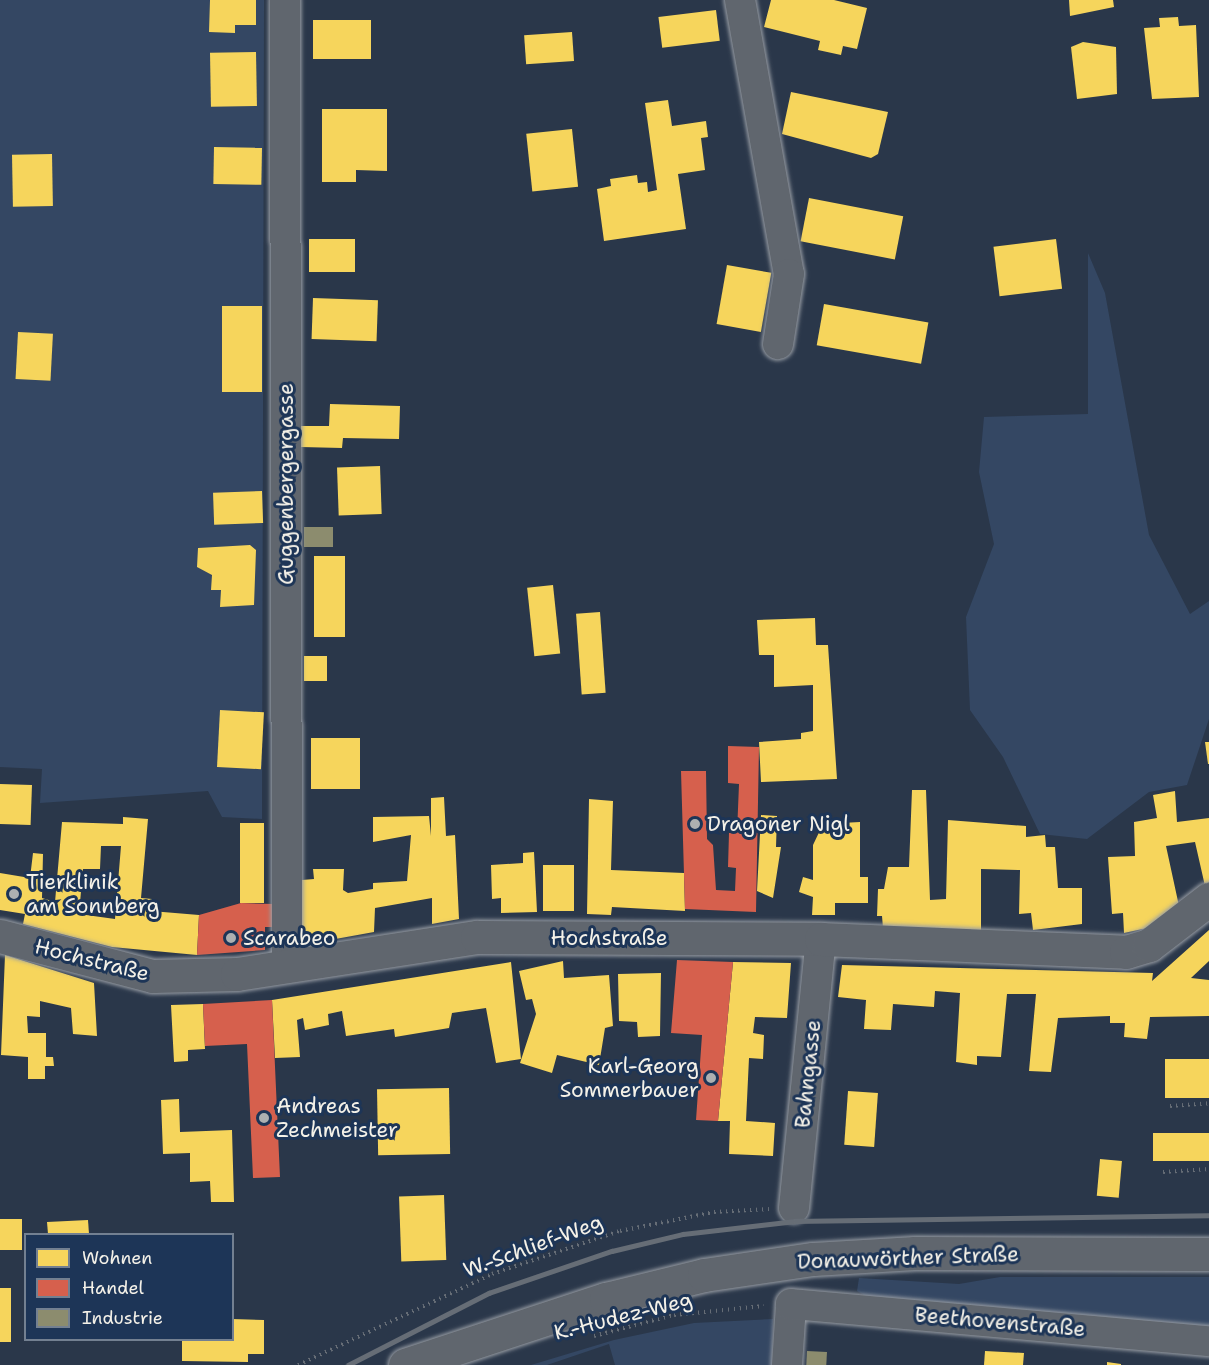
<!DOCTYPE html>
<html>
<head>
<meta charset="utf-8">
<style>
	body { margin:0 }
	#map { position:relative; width:1209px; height:1365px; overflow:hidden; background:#2a374a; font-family:"Shantell Sans",sans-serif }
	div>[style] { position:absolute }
	.green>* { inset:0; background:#344763 }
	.homes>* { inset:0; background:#f6d55c; transform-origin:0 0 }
	.shops>* { inset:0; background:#d6604d }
	.industry>* { inset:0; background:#8c8c6e; transform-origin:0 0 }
	.path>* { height:4px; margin-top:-2px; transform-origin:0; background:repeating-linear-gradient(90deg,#666d76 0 1.5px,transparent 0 6px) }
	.roads { filter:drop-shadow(0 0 2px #979ca3) drop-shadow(0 0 2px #979ca3) }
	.minor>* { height:30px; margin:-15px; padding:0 15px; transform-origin:15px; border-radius:15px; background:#60666e }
	.secondary>* { height:33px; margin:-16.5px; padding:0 16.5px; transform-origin:16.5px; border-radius:16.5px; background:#60666e }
	.primary>* { height:33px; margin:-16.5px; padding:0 16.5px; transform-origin:16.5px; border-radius:16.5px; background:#60666e }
	.rail>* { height:4.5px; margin:-2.25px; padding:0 2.25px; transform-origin:2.25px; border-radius:2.25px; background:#666d76 }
	.dots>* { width:16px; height:16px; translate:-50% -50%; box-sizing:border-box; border:3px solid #1d3557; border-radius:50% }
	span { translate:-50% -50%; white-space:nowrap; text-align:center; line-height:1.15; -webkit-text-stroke:6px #1d3557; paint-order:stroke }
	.street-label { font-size:21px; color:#f4f1e8 }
	.poi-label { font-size:21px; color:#f4f1e8 }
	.left { translate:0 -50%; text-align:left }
	.right { translate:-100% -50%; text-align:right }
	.legend { position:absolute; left:24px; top:1233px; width:210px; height:108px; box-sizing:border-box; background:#1d3557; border:2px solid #738091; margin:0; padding:8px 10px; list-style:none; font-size:18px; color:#f4f1e8 }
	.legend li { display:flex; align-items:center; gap:12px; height:30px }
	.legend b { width:30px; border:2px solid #738091 }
</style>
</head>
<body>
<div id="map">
	<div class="green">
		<i style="clip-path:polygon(0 0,264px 0,262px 819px,222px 817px,208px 791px,40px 803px,42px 769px,0 767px)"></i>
		<i style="clip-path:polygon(1088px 253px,1105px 293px,1149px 535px,1190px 614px,1209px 601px,1209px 719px,1187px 785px,1149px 792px,1087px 839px,1040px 834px,1003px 757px,970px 710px,966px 617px,994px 544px,979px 472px,984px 417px,1088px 414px)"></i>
		<i style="clip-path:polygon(1000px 1277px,1209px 1277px,1209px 1327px,866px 1296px,857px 1291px,859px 1278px,959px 1284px)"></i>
		<i style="clip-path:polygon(773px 1319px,772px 1365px,615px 1365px,609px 1344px,547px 1365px,531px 1365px,614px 1340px,694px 1323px)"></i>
	</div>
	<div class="homes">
		<i style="clip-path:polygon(210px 0,256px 0,256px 25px,235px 25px,235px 33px,209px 32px)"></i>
		<i style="clip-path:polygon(771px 0,834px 0,867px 8px,857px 49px,843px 46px,841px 55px,818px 50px,820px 41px,764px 27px)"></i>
		<i style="clip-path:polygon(1069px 0,1113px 0,1114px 7px,1070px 16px)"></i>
		<i style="left:716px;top:10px;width:31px;height:58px;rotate:83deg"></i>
		<i style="clip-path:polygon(1178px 17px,1179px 26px,1196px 25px,1199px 97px,1152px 99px,1144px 28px,1160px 27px,1159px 18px)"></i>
		<i style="left:313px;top:20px;width:58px;height:39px"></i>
		<i style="left:572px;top:32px;width:29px;height:48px;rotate:86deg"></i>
		<i style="clip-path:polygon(1083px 42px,1116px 47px,1117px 94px,1077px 99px,1071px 47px)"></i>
		<i style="left:256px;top:52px;width:54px;height:46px;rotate:89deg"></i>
		<i style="clip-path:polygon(791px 92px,888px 112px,878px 154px,871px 158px,782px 134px)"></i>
		<i style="clip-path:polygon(668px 100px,672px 126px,706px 121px,708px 137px,701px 138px,705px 170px,678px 174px,686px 229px,604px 241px,597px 189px,611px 186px,610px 179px,637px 175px,638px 183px,647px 182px,648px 192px,657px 190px,645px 103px)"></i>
		<i style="clip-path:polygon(322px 109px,387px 109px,387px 171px,356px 170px,356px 182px,322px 182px)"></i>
		<i style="left:572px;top:129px;width:58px;height:46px;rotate:84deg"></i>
		<i style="left:214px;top:147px;width:48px;height:37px;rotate:1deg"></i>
		<i style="left:52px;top:154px;width:52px;height:40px;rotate:89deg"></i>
		<i style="left:809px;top:198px;width:96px;height:44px;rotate:11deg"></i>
		<i style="left:309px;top:239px;width:46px;height:33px"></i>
		<i style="left:1056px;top:239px;width:50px;height:63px;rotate:83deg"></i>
		<i style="left:727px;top:265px;width:45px;height:60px;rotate:10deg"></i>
		<i style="left:313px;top:298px;width:65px;height:41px;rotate:2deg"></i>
		<i style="left:824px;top:304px;width:106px;height:42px;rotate:10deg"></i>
		<i style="left:222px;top:306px;width:40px;height:86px"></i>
		<i style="left:18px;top:332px;width:35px;height:47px;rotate:3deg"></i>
		<i style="clip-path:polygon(330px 404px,400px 406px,399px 439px,343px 438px,342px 448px,301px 447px,301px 426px,329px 426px)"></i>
		<i style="left:380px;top:466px;width:48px;height:43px;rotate:88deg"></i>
		<i style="left:262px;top:491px;width:32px;height:49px;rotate:88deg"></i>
		<i style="clip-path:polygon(250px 545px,256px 550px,254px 605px,220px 607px,221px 590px,211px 590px,212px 575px,197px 567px,198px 548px)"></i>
		<i style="left:314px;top:556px;width:31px;height:81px"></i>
		<i style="left:553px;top:585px;width:69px;height:26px;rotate:84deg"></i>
		<i style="left:600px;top:612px;width:81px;height:24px;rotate:86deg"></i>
		<i style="clip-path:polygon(815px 618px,816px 645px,828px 645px,837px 779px,761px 782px,759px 742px,801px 739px,801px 733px,813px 731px,813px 685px,774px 687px,774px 655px,759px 655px,757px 620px)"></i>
		<i style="left:304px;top:656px;width:23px;height:25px"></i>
		<i style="left:220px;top:710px;width:44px;height:57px;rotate:3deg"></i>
		<i style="left:311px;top:738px;width:49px;height:51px"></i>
		<i style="clip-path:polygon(1205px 742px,1209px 742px,1209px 764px,1208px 764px)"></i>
		<i style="left:0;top:784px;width:32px;height:40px;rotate:2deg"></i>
		<i style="clip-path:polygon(912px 790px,926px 790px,930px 900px,946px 899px,948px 820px,1026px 826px,1026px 837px,1045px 835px,1046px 847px,1055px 847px,1058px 888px,1082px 888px,1082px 924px,1033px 930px,1031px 913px,1019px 914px,1020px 870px,981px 869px,981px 934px,883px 928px,882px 916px,877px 916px,878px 889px,884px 889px,888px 867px,909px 867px)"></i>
		<i style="clip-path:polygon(1175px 791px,1177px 822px,1209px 818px,1209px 882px,1205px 886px,1195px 842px,1166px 846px,1179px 906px,1147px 928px,1124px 933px,1123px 913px,1112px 914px,1108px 857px,1135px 856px,1134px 822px,1157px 818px,1153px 795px)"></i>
		<i style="clip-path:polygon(444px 797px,446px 836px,455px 835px,459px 919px,432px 924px,432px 898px,375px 908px,374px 932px,308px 944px,302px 940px,302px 880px,314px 879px,313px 869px,344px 869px,343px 890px,348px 893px,373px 889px,373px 883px,407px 881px,411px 835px,373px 842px,373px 817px,429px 816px,431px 836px,431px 798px)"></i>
		<i style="clip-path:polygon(589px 799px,613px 801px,611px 870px,684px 873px,685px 911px,612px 907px,611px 915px,587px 914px)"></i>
		<i style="clip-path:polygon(761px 815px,777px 816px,776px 847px,781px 847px,773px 898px,757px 891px)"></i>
		<i style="clip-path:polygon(evenodd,123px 817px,148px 819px,141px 898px,152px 899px,151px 911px,199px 915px,197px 955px,112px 947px,23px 924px,25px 914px,0 910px,0 873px,30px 878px,33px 853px,43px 854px,42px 898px,55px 902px,62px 822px,123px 824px,123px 817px,101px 846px,121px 846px,115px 919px,79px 914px,83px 869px,100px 869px,101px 846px)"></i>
		<i style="clip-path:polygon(860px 822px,860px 877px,868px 877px,868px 903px,835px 903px,835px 915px,812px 915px,813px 897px,799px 892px,803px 877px,813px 880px,813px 845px,823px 824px)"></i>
		<i style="left:240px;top:823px;width:24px;height:80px"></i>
		<i style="clip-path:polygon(534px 852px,537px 912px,501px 913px,501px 898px,492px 899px,491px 865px,523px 863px,523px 853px)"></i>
		<i style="left:543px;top:865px;width:31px;height:46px"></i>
		<i style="clip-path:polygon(1209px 930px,1209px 961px,1191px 978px,1209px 980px,1209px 1016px,1150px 1017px,1147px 1039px,1124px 1037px,1125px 1023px,1110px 1023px,1110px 1016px,1058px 1018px,1051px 1072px,1029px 1071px,1036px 994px,1007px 994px,1001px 1057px,977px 1056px,977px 1065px,956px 1062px,960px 993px,935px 991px,934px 1007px,893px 1004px,891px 1030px,864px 1029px,866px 1000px,838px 997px,842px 965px,1153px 973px,1152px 981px)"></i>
		<i style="clip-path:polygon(5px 955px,94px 983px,97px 1036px,73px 1034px,71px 1008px,40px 1001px,40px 1017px,27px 1016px,28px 1033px,46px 1033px,46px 1057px,53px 1057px,54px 1066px,45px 1066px,45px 1079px,28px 1079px,28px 1057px,1px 1055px)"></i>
		<i style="clip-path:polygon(563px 961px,564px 978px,609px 975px,613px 1026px,605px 1028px,599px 1065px,557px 1055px,552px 1073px,520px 1063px,536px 1014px,532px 999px,526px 1000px,519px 971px)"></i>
		<i style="clip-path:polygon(511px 962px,521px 1059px,496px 1063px,486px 1008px,452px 1013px,449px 1028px,395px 1037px,394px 1029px,346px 1036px,342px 1011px,328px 1014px,329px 1025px,305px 1030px,303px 1018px,297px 1020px,300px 1057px,275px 1058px,272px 1000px)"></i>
		<i style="clip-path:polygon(733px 962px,791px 963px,787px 1018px,755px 1017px,753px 1033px,764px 1035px,763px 1059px,749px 1058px,746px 1121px,775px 1123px,773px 1156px,729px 1154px,730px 1121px,718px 1121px)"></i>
		<i style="clip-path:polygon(661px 973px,660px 1036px,638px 1037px,637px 1022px,619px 1021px,618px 974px)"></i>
		<i style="clip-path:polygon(203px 1004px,205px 1049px,188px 1050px,188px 1061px,174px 1062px,171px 1005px)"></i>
		<i style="left:1165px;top:1059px;width:44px;height:39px"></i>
		<i style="left:449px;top:1088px;width:66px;height:72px;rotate:89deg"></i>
		<i style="left:848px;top:1091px;width:30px;height:54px;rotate:4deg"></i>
		<i style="clip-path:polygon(179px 1099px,180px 1132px,232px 1130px,234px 1202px,211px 1202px,210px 1181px,190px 1182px,190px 1153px,163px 1154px,161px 1100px)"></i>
		<i style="left:1209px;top:1133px;width:28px;height:56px;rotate:90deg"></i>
		<i style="left:1100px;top:1159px;width:22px;height:37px;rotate:5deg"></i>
		<i style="left:444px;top:1195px;width:65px;height:45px;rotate:88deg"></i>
		<i style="left:0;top:1219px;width:22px;height:31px"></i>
		<i style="clip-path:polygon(88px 1220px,89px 1234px,48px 1234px,47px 1222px)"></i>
		<i style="left:0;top:1288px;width:11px;height:54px"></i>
		<i style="clip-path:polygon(232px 1319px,264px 1320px,264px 1354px,248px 1354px,248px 1362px,182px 1361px,182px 1340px,232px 1340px)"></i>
		<i style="clip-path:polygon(985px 1351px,1024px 1353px,1023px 1365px,984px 1365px)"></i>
		<i style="clip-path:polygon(1107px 1362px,1121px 1364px,1121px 1365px,1107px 1365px)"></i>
	</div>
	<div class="shops">
		<i style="clip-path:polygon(728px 746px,759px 747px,756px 912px,685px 909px,681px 771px,706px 771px,707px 839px,713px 845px,716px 890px,735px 891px,736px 868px,728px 867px,729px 833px,737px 833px,739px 784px,728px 783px)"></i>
		<i style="clip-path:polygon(241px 903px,273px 904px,273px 927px,265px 927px,265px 950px,197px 955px,199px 915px)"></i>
		<i style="clip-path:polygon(677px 960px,733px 962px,718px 1121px,696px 1120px,702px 1035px,671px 1033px)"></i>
		<i style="clip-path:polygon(272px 1000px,280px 1177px,253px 1178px,247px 1044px,205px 1046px,203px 1004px)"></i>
	</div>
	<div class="industry">
		<i style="left:304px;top:527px;width:29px;height:20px"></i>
		<i style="left:807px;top:1351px;width:20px;height:14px;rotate:3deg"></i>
	</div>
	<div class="path">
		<i style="left:1170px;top:1106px;width:39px;rotate:-4deg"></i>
		<i style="left:1163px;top:1172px;width:46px;rotate:-3.7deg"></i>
		<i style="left:594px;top:1336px;width:83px;rotate:-14.7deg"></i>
		<i style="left:674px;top:1315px;width:90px;rotate:-5.7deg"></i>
		<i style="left:298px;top:1365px;width:214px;rotate:-25.1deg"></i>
		<i style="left:492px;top:1274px;width:135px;rotate:-18.6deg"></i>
		<i style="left:620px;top:1231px;width:96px;rotate:-11.4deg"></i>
		<i style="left:714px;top:1212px;width:55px;rotate:-3.1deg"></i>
	</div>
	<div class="roads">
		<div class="minor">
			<i style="left:285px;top:0;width:967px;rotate:89.88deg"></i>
			<i style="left:740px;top:0;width:278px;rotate:79.9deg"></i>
			<i style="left:789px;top:274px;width:71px;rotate:98.9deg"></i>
			<i style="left:794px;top:1208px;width:270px;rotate:-84.3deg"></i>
			<i style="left:787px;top:1365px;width:61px;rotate:-86.2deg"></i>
			<i style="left:791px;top:1304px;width:420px;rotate:5.1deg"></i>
		</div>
		<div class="secondary">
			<i style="left:0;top:936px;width:158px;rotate:14.7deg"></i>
			<i style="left:153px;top:976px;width:84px;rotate:-1.4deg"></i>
			<i style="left:237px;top:974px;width:243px;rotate:-8.8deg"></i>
			<i style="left:477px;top:937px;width:344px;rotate:0.3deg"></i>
			<i style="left:821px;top:939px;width:305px;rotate:2.4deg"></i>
			<i style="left:1126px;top:952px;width:24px;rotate:-17deg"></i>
			<i style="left:1149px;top:945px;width:76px;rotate:-37.5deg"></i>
		</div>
		<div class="primary">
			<i style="left:405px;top:1365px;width:212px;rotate:-18.2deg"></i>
			<i style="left:606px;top:1299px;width:101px;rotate:-13.8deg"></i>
			<i style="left:704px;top:1275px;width:110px;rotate:-8.4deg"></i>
			<i style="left:813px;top:1259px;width:102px;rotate:-3.4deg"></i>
			<i style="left:915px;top:1253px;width:294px;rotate:0.2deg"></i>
		</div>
	</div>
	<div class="rail">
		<i style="left:348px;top:1365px;width:158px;rotate:-27.1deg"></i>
		<i style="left:489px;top:1293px;width:130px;rotate:-18.9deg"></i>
		<i style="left:612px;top:1251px;width:73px;rotate:-13.5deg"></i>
		<i style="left:683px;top:1234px;width:113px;rotate:-6.6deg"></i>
		<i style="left:795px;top:1221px;width:414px;rotate:-0.8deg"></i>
	</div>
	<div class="dots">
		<i style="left:695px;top:824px;background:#adb0b1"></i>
		<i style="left:14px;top:894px;background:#adb0b1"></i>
		<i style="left:231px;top:938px;background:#adb0b1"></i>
		<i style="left:711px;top:1078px;background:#adb0b1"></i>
		<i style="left:264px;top:1118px;background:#adb0b1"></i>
	</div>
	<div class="street-label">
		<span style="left:286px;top:484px;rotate:-90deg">Guggenbergergasse</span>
		<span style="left:609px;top:938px">Hochstraße</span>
		<span style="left:92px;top:960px;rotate:14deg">Hochstraße</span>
		<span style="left:808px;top:1074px;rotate:-84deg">Bahngasse</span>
		<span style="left:533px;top:1246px;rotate:-20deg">W.-Schlief-Weg</span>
		<span style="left:908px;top:1258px;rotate:-2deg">Donauwörther Straße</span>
		<span style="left:623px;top:1316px;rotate:-14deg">K.-Hudez-Weg</span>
		<span style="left:1000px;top:1322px;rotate:5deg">Beethovenstraße</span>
	</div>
	<div class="poi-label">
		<span class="left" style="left:707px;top:824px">Dragoner Nigl</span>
		<span class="left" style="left:26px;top:894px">Tierklinik<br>am Sonnberg</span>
		<span class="left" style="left:243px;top:938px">Scarabeo</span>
		<span class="right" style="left:699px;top:1078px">Karl-Georg<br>Sommerbauer</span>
		<span class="left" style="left:276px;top:1118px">Andreas<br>Zechmeister</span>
	</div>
	<ul class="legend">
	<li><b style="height:16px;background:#f6d55c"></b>Wohnen</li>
	<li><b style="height:16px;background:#d6604d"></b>Handel</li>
	<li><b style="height:16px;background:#8c8c6e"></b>Industrie</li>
	</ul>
</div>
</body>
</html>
